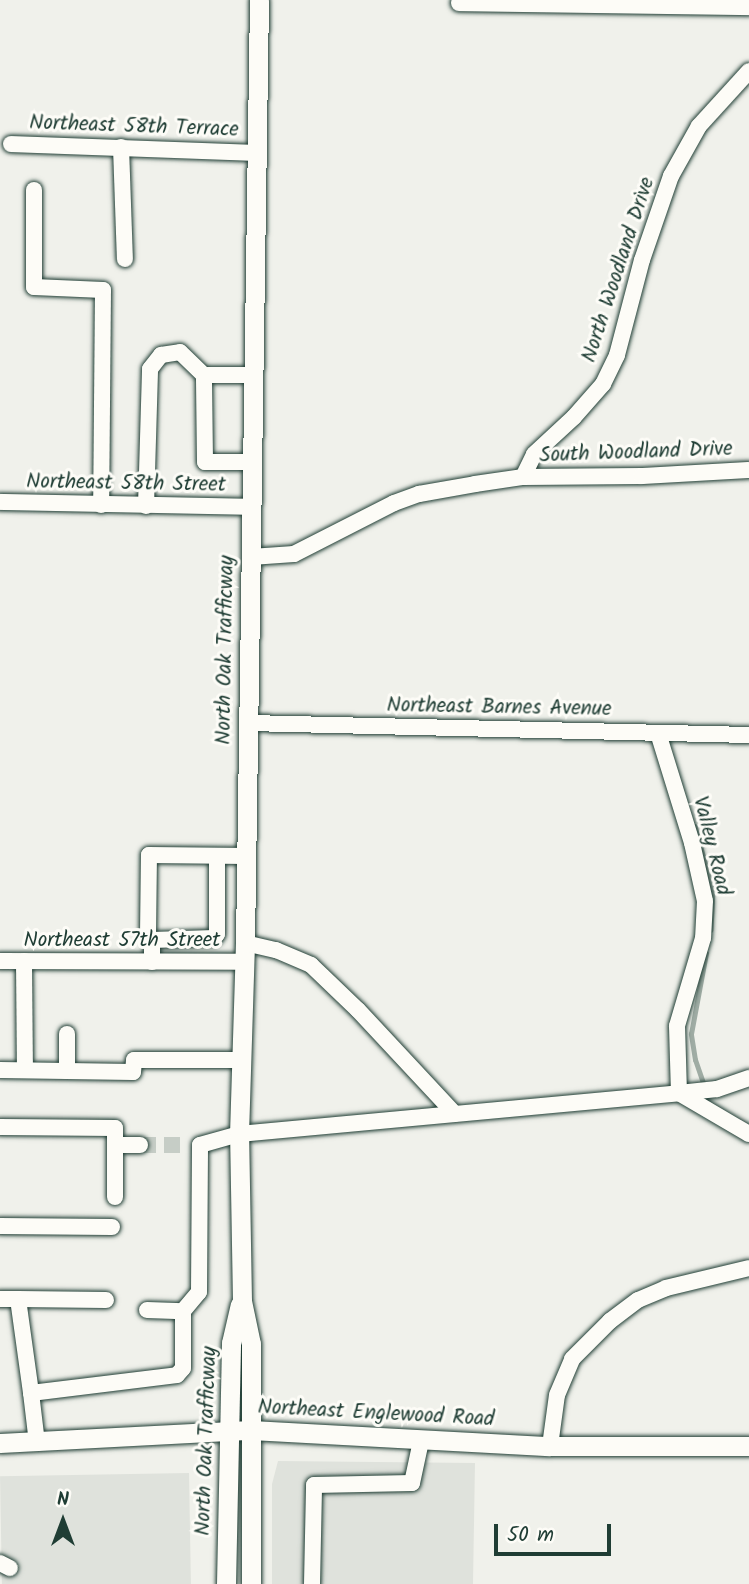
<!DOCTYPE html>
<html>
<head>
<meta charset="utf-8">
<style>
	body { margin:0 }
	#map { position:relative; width:749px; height:1584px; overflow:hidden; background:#f0f1eb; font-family:Kalam,sans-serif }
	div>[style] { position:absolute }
	.built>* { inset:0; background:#dfe2dc; transform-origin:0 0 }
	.stream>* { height:4.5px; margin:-2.25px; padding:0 2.25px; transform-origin:2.25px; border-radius:2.25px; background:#9faca4 }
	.minor-tunnel>* { height:16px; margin-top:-8px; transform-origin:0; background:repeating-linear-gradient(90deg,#c6cdc6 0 16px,transparent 0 24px) }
	.roads { filter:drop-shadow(0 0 2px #1f3d34) drop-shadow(0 0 2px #1f3d34) }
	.minor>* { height:16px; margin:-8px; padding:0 8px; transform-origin:8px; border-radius:8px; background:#fdfcf7 }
	.major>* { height:19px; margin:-9.5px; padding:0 9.5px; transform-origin:9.5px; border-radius:9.5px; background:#fdfcf7 }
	span { translate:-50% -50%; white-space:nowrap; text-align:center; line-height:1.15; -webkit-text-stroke:6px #fdfcf7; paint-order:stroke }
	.street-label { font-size:21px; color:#1f3d34 }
	.north { position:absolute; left:28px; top:1486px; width:70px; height:70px; -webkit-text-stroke:5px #fdfcf7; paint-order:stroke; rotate:0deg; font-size:19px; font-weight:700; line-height:28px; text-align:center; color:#1f3d34 }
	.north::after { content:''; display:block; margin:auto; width:24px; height:32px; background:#1f3d34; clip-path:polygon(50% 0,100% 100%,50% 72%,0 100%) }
	.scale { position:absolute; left:494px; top:1524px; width:117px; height:32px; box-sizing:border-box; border:4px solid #1f3d34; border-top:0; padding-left:9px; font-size:21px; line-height:24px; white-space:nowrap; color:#1f3d34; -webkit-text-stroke:5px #fdfcf7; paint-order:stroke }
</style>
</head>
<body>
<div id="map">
	<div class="built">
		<i style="clip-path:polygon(278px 1461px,475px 1463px,473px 1584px,272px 1584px,272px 1484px)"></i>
		<i style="left:189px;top:1473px;width:111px;height:189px;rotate:89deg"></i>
	</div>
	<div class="stream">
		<i style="left:695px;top:826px;width:67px;rotate:74.5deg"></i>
		<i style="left:713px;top:891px;width:39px;rotate:93deg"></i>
		<i style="left:703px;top:1083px;width:24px;rotate:-109deg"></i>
		<i style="left:695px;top:1060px;width:26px;rotate:-99deg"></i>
		<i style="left:691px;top:1034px;width:82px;rotate:-79.5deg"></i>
	</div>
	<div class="minor-tunnel">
		<i style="left:140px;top:1145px;width:45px"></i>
	</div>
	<div class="roads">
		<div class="minor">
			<i style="left:459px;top:3px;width:290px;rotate:0.8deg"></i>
			<i style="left:11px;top:144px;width:245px;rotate:2.1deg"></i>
			<i style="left:121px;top:147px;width:112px;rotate:88deg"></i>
			<i style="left:34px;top:190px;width:97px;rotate:90deg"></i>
			<i style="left:34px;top:287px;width:69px;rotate:2.5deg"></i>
			<i style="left:103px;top:290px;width:215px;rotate:90.5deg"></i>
			<i style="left:252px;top:462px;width:47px;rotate:180deg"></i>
			<i style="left:205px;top:462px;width:87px;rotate:-90.7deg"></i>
			<i style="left:204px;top:375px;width:49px"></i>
			<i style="left:523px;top:477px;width:25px;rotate:-64deg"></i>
			<i style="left:534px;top:454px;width:54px;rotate:-42.8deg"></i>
			<i style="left:574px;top:417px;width:44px;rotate:-48.7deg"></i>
			<i style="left:603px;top:384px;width:32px;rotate:-64deg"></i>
			<i style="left:617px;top:355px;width:98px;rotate:-75.3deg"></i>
			<i style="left:642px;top:260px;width:89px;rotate:-71deg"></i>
			<i style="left:671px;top:176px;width:57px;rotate:-60.8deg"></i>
			<i style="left:699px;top:126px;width:74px;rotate:-47.7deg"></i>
			<i style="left:0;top:502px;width:251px;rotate:1.1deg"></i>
			<i style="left:146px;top:506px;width:137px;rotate:-88.3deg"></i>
			<i style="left:150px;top:369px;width:18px;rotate:-52deg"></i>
			<i style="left:161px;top:355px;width:19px;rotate:-9deg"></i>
			<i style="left:180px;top:352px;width:33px;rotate:44deg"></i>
			<i style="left:251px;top:557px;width:43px;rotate:-4deg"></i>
			<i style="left:294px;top:554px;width:112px;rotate:-27deg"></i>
			<i style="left:394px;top:503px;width:27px;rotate:-20deg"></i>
			<i style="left:419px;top:494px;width:57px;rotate:-10.1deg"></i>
			<i style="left:475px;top:484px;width:49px;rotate:-8.3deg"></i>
			<i style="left:523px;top:477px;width:119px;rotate:-0.5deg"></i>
			<i style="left:642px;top:476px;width:107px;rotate:-3.2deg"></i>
			<i style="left:248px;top:723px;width:501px;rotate:1.37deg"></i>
			<i style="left:658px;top:733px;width:115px;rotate:72.8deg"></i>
			<i style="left:692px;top:843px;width:59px;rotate:77.4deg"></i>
			<i style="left:705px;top:901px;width:37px;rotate:93deg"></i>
			<i style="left:703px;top:938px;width:92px;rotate:106.5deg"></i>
			<i style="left:677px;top:1026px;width:67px;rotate:88.3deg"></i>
			<i style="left:679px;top:1093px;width:38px;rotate:-6deg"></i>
			<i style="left:717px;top:1089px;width:34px;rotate:-19deg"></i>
			<i style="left:152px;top:940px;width:62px;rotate:-1.8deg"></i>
			<i style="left:214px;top:938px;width:5px;rotate:-53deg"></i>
			<i style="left:217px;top:934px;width:78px;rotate:-90deg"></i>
			<i style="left:245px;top:943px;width:32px;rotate:13deg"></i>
			<i style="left:276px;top:950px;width:38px;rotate:23deg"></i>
			<i style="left:311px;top:965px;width:65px;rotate:43.8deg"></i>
			<i style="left:358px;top:1010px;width:142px;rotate:47deg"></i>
			<i style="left:0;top:961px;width:245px;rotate:0.2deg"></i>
			<i style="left:24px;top:961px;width:109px;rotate:89.5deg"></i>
			<i style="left:152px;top:962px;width:22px;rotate:-90deg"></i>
			<i style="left:152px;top:940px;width:6px;rotate:-129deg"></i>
			<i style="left:148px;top:935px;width:80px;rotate:-89.3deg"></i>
			<i style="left:149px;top:855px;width:97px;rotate:0.6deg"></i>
			<i style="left:0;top:1070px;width:133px;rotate:0.9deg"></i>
			<i style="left:133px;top:1072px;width:12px;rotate:-85deg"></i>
			<i style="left:134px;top:1060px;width:108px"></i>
			<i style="left:67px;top:1071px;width:37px;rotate:-90deg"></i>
			<i style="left:0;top:1127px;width:115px;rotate:0.5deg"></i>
			<i style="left:115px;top:1128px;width:69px;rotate:90deg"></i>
			<i style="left:115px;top:1145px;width:25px"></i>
			<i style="left:0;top:1226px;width:112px;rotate:0.5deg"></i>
			<i style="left:0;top:1299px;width:18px"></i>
			<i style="left:18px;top:1299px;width:95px;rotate:82.1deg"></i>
			<i style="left:18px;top:1299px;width:88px;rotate:0.7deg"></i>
			<i style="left:147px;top:1310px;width:36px;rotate:2deg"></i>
			<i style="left:37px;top:1443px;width:50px;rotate:-96.8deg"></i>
			<i style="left:31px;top:1393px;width:147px;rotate:-7deg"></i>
			<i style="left:177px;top:1375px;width:9px;rotate:-49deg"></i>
			<i style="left:183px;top:1368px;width:57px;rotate:-90deg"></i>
			<i style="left:183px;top:1311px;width:25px;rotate:-50deg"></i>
			<i style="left:199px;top:1292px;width:147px;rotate:-89.6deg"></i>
			<i style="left:200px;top:1145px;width:41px;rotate:-15.8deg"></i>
			<i style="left:239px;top:1134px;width:442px;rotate:-5.3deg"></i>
			<i style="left:679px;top:1093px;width:81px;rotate:30.4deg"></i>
			<i style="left:550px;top:1446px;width:51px;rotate:-82.2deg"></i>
			<i style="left:557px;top:1395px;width:39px;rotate:-67deg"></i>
			<i style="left:572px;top:1359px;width:54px;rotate:-45deg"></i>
			<i style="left:610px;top:1321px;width:35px;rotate:-37deg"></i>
			<i style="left:638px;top:1300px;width:30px;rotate:-23deg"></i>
			<i style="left:666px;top:1288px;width:85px;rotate:-13.5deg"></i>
			<i style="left:0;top:1563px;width:11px;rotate:27deg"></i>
			<i style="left:312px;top:1584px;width:99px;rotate:-88.8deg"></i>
			<i style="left:314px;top:1485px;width:98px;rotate:-1.2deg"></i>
			<i style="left:412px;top:1483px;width:43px;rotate:-77.9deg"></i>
		</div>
		<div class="major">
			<i style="left:0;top:1443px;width:251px;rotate:-3deg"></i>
			<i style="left:251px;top:1430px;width:299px;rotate:3.1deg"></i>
			<i style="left:550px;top:1446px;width:199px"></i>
			<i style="left:226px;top:1584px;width:241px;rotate:-88.8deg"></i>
			<i style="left:231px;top:1343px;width:39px;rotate:-77deg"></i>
			<i style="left:251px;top:1584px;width:240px;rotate:-90deg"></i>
			<i style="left:251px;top:1344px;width:44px;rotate:-101.8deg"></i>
			<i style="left:242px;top:1301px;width:167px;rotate:-91deg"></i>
			<i style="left:239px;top:1134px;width:191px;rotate:-88.2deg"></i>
			<i style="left:245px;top:943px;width:943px;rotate:-89.15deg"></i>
		</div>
	</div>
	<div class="street-label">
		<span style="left:134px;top:127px;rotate:2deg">Northeast 58th Terrace</span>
		<span style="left:619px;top:270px;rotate:-72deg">North Woodland Drive</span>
		<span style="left:636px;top:453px;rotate:-2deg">South Woodland Drive</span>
		<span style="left:126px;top:484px;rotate:1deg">Northeast 58th Street</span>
		<span style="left:226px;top:650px;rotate:-89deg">North Oak Trafficway</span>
		<span style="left:499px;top:708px;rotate:1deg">Northeast Barnes Avenue</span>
		<span style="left:711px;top:846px;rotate:76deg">Valley Road</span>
		<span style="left:122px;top:941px">Northeast 57th Street</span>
		<span style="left:376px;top:1414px;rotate:3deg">Northeast Englewood Road</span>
		<span style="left:207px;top:1441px;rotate:-88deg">North Oak Trafficway</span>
	</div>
	<div class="north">N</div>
	<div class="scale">50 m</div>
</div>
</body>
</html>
